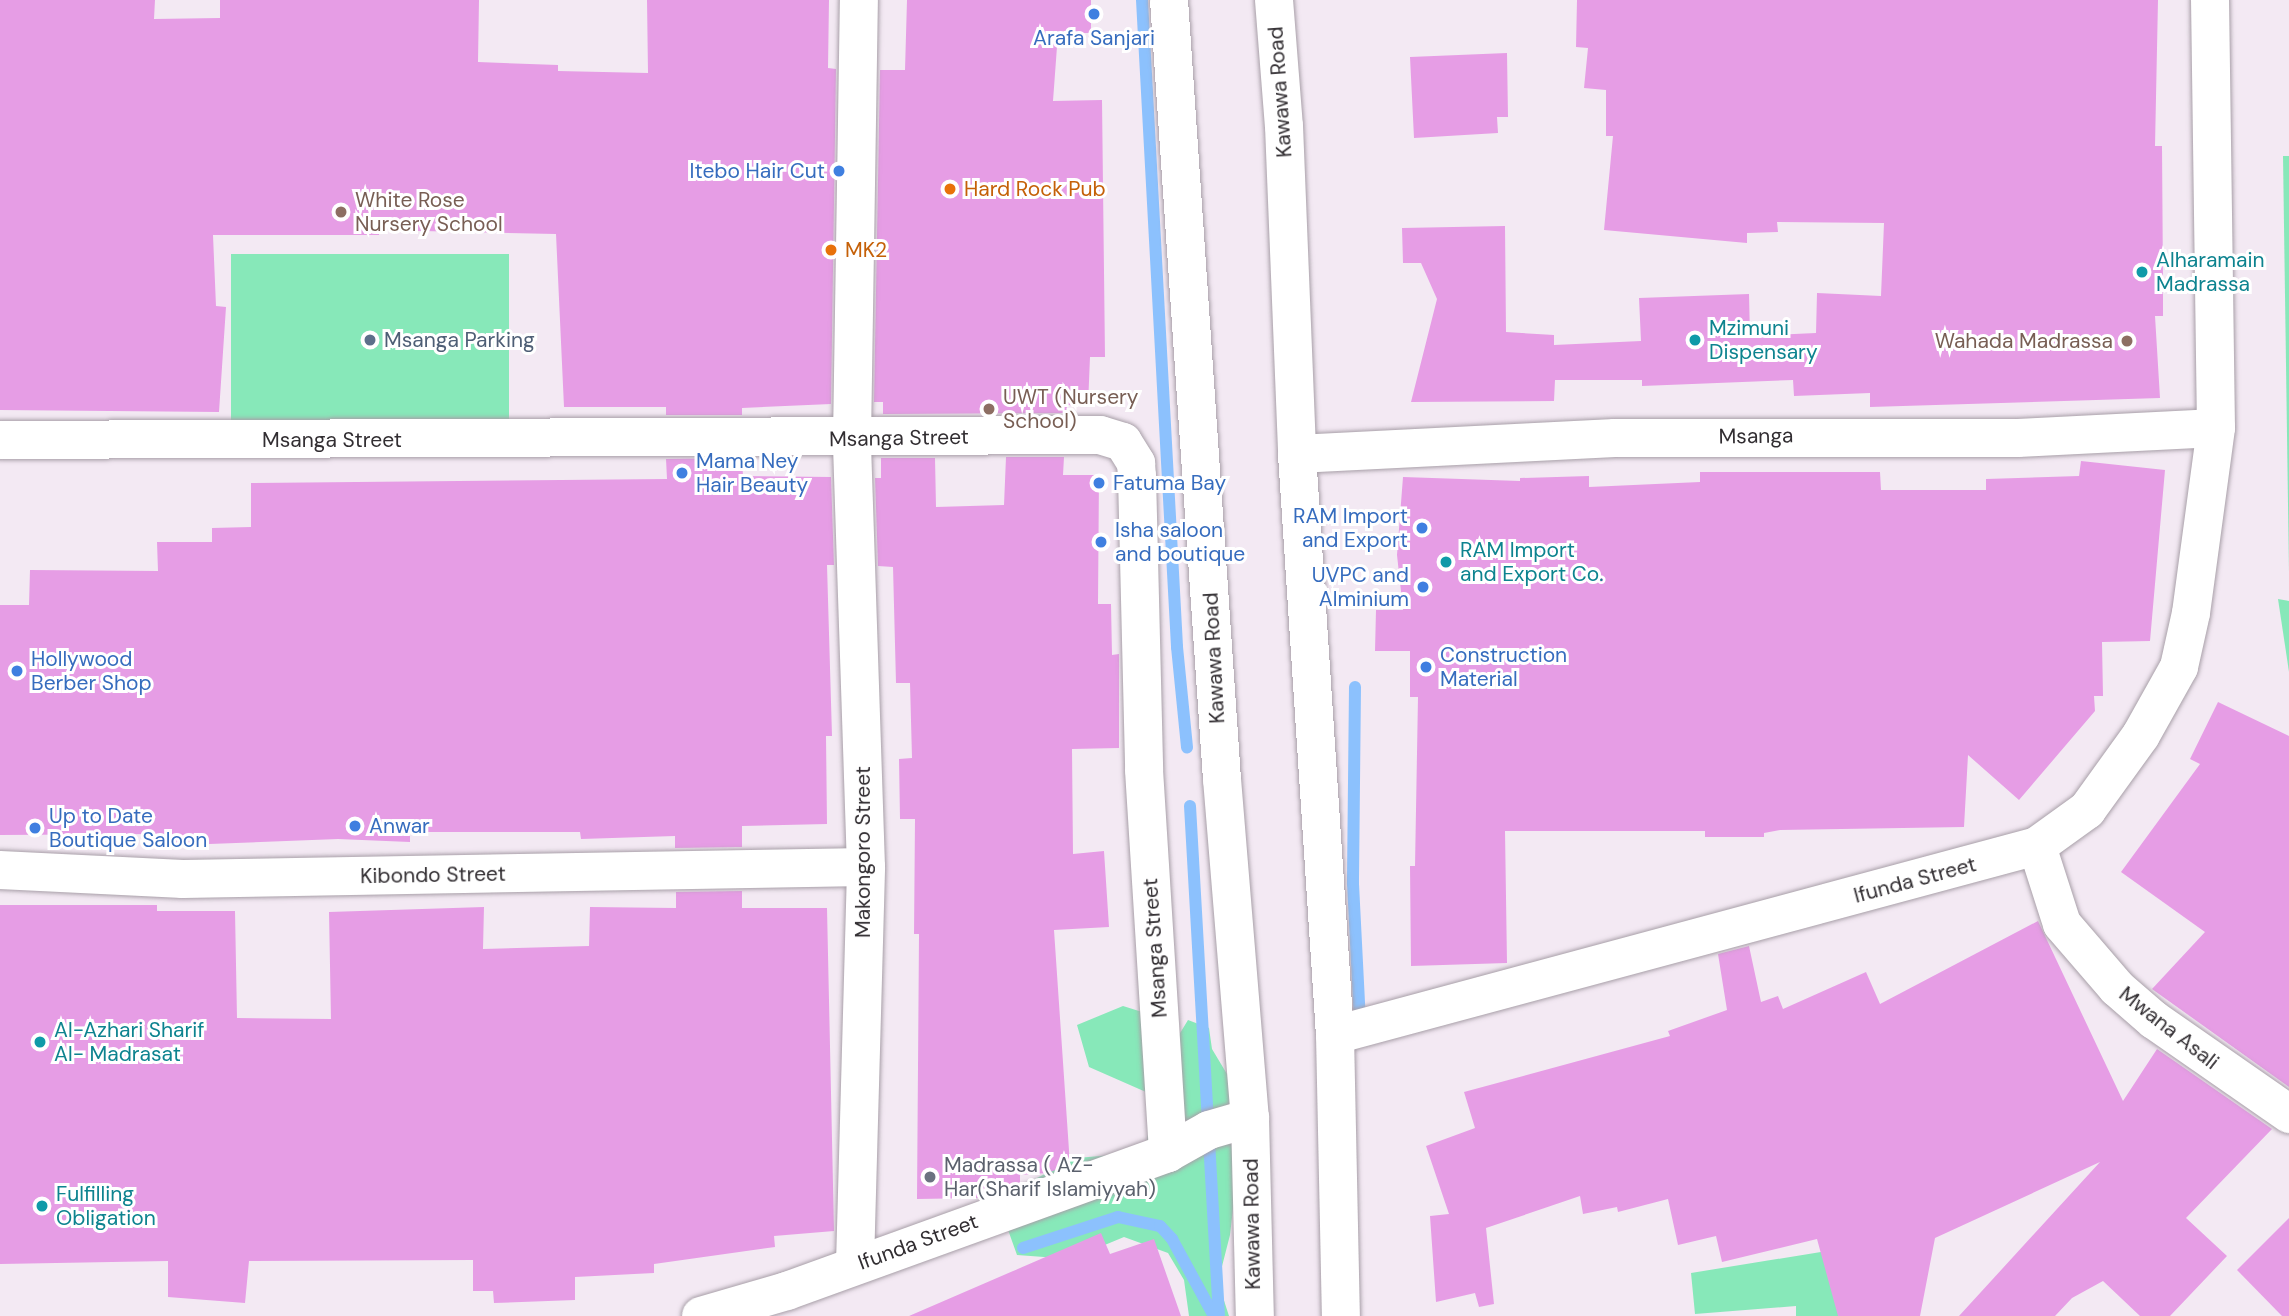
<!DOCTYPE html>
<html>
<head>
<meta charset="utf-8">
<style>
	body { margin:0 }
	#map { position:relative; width:2289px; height:1316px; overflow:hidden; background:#f3e9f3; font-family:"DM Sans",sans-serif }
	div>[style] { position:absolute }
	.green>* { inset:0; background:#87e8b9; transform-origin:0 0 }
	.stream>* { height:12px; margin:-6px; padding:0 6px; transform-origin:6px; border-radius:6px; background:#8cc1fd }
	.building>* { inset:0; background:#e69de5 }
	.roads { filter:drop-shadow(0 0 2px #a89fa8) drop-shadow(0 0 2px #a89fa8) }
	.minor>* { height:38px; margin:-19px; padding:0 19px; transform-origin:19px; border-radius:19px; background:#fff }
	.major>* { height:38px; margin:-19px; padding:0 19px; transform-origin:19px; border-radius:19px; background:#fff }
	.dots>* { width:19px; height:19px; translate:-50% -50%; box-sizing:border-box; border:4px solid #fff; border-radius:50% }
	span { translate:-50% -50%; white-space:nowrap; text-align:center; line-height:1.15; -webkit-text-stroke:6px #fff; paint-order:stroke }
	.shop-label { font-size:21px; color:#366cbe }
	.right { translate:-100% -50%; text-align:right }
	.left { translate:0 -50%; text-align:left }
	.street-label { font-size:21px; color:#322e32 }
	.food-label { font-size:21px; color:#c56008 }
	.education-label { font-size:21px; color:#785e54 }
	.culture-label { font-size:21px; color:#0d838f }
	.service-label { font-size:21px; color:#4e5e75 }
	.worship-label { font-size:21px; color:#5b616d }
</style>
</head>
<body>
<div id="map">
	<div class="green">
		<i style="clip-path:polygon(2283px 156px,2289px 156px,2289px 573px)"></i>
		<i style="left:509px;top:254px;width:167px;height:278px;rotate:90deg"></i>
		<i style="clip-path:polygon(2278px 599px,2289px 601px,2289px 672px)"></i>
		<i style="clip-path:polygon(1123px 1006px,1171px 1021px,1171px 1048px,1188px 1020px,1209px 1028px,1212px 1049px,1245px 1104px,1230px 1235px,1218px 1282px,1229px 1316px,1189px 1316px,1184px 1280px,1168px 1253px,1124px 1237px,1071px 1259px,1017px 1255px,1002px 1213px,997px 1198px,1077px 1158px,1112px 1155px,1143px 1162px,1155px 1096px,1089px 1067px,1077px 1025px)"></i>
		<i style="clip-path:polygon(1827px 1251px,1884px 1316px,1796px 1316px,1796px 1306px,1695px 1314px,1691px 1273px)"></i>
	</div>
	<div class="stream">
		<i style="left:1142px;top:0;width:648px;rotate:86.9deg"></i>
		<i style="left:1177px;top:647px;width:101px;rotate:84.3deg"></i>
		<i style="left:1355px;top:687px;width:197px;rotate:90.6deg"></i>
		<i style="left:1353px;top:884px;width:138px;rotate:87.1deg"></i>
		<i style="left:1190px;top:806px;width:511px;rotate:86.75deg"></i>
		<i style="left:1023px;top:1248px;width:100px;rotate:-18.1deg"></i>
		<i style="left:1118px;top:1217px;width:43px;rotate:12.1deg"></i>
		<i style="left:1160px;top:1226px;width:18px;rotate:47deg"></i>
		<i style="left:1172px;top:1239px;width:88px;rotate:61.4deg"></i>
	</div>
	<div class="building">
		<i style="clip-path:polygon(0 0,155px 0,154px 19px,220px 18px,220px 0,479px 0,478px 62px,558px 65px,558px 71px,648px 73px,647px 0,829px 0,828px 68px,836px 69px,831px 404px,742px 408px,742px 415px,666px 415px,666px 407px,564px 407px,556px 234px,379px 230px,379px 235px,213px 235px,216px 306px,226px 307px,219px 412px,0 410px)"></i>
		<i style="clip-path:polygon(907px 0,1091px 0,1091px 33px,1058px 33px,1053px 101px,1102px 100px,1105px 357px,1090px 357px,1088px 406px,1067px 405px,1067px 413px,883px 414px,883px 402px,874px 402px,880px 70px,905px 70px)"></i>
		<i style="clip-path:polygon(1577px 0,2158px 0,2155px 146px,2162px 146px,2163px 282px,2163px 316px,2155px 316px,2160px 398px,1870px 407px,1870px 393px,1794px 396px,1793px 380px,1642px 386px,1642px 380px,1555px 380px,1554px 401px,1411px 402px,1437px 299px,1421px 263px,1403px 263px,1402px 228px,1505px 226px,1506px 332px,1554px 335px,1554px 345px,1641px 341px,1639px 298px,1749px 294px,1750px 336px,1816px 333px,1817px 293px,1881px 296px,1884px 223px,1777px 222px,1778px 232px,1747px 233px,1747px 243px,1604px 230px,1613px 136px,1606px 136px,1606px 90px,1584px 88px,1588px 48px,1576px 47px)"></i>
		<i style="clip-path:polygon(1507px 53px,1508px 117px,1497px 117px,1498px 133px,1414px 138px,1410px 57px)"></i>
		<i style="clip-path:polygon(1006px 457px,1064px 457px,1063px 475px,1099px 475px,1098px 604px,1111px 604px,1112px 655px,1119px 654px,1119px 748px,1072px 749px,1073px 854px,1104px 851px,1109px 927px,1054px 930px,1070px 1165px,1047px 1173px,1020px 1175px,1020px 1183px,979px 1198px,917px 1199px,919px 934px,914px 934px,915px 819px,900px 819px,899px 759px,912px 758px,910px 683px,896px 683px,893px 567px,878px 566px,875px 478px,881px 478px,881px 458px,935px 458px,936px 507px,1004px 505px)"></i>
		<i style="clip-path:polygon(742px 458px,743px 476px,831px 477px,834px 565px,827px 565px,832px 736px,826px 736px,827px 824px,742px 826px,742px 847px,675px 848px,675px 836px,581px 839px,580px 832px,410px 832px,410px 842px,338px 839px,156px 846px,157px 834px,0 835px,0 605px,29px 605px,30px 570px,158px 571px,157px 542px,212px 542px,212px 528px,251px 527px,251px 483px,667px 479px,666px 459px)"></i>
		<i style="clip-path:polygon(2081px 461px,2165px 470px,2150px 641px,2102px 642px,2103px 696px,2094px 696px,2095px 711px,2019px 800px,1968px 755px,1964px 827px,1780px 830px,1764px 833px,1764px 837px,1705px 837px,1705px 831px,1505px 831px,1507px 963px,1411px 966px,1410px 866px,1415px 866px,1418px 697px,1410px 697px,1410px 651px,1375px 651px,1376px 610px,1403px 610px,1397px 555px,1403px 477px,1520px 481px,1520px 478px,1589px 476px,1589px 487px,1700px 482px,1700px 472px,1880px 472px,1881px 490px,1986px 490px,1986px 479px,2079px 476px)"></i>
		<i style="clip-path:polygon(2218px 702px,2289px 736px,2289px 1087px,2152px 989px,2205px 932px,2121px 872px,2200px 764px,2190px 759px)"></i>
		<i style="clip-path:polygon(742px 891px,742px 908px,827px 908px,834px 1231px,774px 1236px,775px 1247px,654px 1264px,654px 1273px,575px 1277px,575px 1300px,494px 1303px,493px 1291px,473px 1291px,473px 1260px,249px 1261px,245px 1303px,168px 1297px,168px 1261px,0 1264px,0 905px,157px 905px,157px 911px,235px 911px,237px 1018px,331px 1019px,329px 912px,484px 907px,483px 949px,589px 946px,590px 907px,676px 908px,676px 892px)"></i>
		<i style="clip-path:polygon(2038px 921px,2123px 1101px,2157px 1049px,2272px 1129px,2186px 1218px,2227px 1256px,2170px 1316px,2140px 1316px,2103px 1281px,2072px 1298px,2055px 1316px,1959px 1316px,2100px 1162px,1935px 1238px,1920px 1316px,1838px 1316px,1817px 1239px,1722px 1262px,1716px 1236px,1678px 1245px,1668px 1199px,1618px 1212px,1617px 1207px,1583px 1214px,1580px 1196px,1486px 1228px,1494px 1304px,1479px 1307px,1475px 1293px,1436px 1302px,1430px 1216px,1449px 1214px,1426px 1146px,1475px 1128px,1464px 1092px,1670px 1036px,1668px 1031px,1727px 1010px,1718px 954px,1749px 946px,1761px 1002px,1778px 996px,1783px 1009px,1866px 972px,1880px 1004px)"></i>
		<i style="clip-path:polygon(2289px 1218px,2289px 1316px,2282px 1316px,2237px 1270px)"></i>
		<i style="clip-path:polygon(1101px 1233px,1110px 1254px,1154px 1239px,1181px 1316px,909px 1316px)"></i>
	</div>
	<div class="roads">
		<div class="minor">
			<i style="left:0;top:440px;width:1100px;rotate:-0.26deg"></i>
			<i style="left:1100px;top:435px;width:24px;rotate:17deg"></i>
			<i style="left:1123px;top:442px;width:25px;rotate:58deg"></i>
			<i style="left:1136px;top:463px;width:13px;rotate:86deg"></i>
			<i style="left:1137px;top:476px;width:294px;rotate:88.6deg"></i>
			<i style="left:1144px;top:770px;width:384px;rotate:86.4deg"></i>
			<i style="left:1297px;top:454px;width:318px;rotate:-2.9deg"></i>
			<i style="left:1615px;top:438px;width:403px"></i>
			<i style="left:2018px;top:438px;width:198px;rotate:-2.9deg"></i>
			<i style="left:2037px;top:846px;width:82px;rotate:72.2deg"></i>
			<i style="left:2062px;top:924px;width:84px;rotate:49.3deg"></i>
			<i style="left:2117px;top:988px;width:49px;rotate:40.9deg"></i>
			<i style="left:2154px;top:1020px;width:165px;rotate:34.8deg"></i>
			<i style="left:0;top:870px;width:183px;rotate:2.8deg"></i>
			<i style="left:183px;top:879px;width:683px;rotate:-1.01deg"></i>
			<i style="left:1335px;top:1035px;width:727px;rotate:-15.07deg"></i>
			<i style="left:2037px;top:846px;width:62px;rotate:-35.8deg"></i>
			<i style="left:2087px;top:810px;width:92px;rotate:-54.2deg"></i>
			<i style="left:2141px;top:735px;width:78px;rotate:-60.8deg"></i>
			<i style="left:2179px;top:667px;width:55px;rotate:-77.5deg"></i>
			<i style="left:2191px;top:613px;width:187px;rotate:-82.3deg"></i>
			<i style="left:2216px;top:428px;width:428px;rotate:-90.8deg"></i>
			<i style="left:855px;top:1264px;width:397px;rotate:-88.4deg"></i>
			<i style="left:866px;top:867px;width:428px;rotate:-91.9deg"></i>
			<i style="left:852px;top:439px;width:439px;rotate:-89.1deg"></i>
			<i style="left:701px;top:1316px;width:90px;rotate:-16.2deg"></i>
			<i style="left:787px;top:1291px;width:405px;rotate:-19.9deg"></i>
			<i style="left:1168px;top:1153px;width:47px;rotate:-29.3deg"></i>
			<i style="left:1209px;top:1130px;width:43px;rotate:-16.3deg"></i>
		</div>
		<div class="major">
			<i style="left:1169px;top:0;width:781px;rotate:86.11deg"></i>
			<i style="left:1222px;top:779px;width:340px;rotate:85.3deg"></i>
			<i style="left:1250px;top:1118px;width:198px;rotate:88.6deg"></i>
			<i style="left:1274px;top:0;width:126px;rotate:85.5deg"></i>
			<i style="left:1284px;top:126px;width:328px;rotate:87.7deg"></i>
			<i style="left:1297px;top:454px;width:582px;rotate:86.26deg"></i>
			<i style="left:1335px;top:1035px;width:281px;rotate:88.8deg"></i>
		</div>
	</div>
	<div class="dots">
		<i style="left:1094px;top:14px;background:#3f7fe0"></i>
		<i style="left:839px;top:171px;background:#3f7fe0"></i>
		<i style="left:950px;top:189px;background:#e8710a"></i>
		<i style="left:341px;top:212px;background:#8d6e63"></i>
		<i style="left:831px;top:250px;background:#e8710a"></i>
		<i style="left:2142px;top:272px;background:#0f9aa8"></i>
		<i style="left:370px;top:340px;background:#5c6f8a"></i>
		<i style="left:1695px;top:340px;background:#0f9aa8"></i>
		<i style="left:2127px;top:341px;background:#8d6e63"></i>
		<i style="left:989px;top:409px;background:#8d6e63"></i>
		<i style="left:682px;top:473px;background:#3f7fe0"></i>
		<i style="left:1099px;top:483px;background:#3f7fe0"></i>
		<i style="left:1422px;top:528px;background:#3f7fe0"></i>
		<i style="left:1101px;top:542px;background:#3f7fe0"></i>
		<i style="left:1446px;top:562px;background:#0f9aa8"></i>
		<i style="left:1423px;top:587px;background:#3f7fe0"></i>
		<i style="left:1426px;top:667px;background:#3f7fe0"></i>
		<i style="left:17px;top:671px;background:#3f7fe0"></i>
		<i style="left:355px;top:826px;background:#3f7fe0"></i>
		<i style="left:35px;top:828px;background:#3f7fe0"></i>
		<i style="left:40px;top:1042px;background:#0f9aa8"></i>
		<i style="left:930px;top:1177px;background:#6b7280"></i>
		<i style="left:42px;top:1206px;background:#0f9aa8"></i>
	</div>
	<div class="shop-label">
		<span style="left:1094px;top:38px">Arafa Sanjari</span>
		<span class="right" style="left:825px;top:171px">Itebo Hair Cut</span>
		<span class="left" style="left:696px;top:473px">Mama Ney<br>Hair Beauty</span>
		<span class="left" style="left:1113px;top:483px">Fatuma Bay</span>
		<span class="right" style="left:1408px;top:528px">RAM Import<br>and Export</span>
		<span class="left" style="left:1115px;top:542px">Isha saloon<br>and boutique</span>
		<span class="right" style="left:1409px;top:587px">UVPC and<br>Alminium</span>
		<span class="left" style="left:1440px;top:667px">Construction<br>Material</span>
		<span class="left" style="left:31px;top:671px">Hollywood<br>Berber Shop</span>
		<span class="left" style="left:49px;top:828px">Up to Date<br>Boutique Saloon</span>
		<span class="left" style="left:369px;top:826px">Anwar</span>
	</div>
	<div class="street-label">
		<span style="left:1280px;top:92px;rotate:-94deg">Kawawa Road</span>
		<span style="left:1756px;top:436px;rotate:-1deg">Msanga</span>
		<span style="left:899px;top:438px;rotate:-1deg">Msanga Street</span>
		<span style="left:332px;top:440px">Msanga Street</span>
		<span style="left:1214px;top:658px;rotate:-93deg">Kawawa Road</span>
		<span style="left:863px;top:852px;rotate:-90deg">Makongoro Street</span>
		<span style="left:433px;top:875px;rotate:-1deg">Kibondo Street</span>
		<span style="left:1915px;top:880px;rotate:-15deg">Ifunda Street</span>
		<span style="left:1155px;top:948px;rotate:-94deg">Msanga Street</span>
		<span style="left:2169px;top:1028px;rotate:38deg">Mwana Asali</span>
		<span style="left:1252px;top:1224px;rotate:-91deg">Kawawa Road</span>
		<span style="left:918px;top:1242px;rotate:-20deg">Ifunda Street</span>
	</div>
	<div class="food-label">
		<span class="left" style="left:964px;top:189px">Hard Rock Pub</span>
		<span class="left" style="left:845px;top:250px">MK2</span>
	</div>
	<div class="education-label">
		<span class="left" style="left:355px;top:212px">White Rose<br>Nursery School</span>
		<span class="right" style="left:2113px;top:341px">Wahada Madrassa</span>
		<span class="left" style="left:1003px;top:409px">UWT (Nursery<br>School)</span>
	</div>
	<div class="culture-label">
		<span class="left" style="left:2156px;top:272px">Alharamain<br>Madrassa</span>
		<span class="left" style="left:1709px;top:340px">Mzimuni<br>Dispensary</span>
		<span class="left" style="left:1460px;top:562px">RAM Import<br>and Export Co.</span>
		<span class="left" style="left:54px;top:1042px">Al-Azhari Sharif<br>Al- Madrasat</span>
		<span class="left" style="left:56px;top:1206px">Fulfilling<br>Obligation</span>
	</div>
	<div class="service-label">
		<span class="left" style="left:384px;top:340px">Msanga Parking</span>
	</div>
	<div class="worship-label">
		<span class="left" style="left:944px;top:1177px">Madrassa ( AZ-<br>Har(Sharif Islamiyyah)</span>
	</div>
</div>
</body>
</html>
